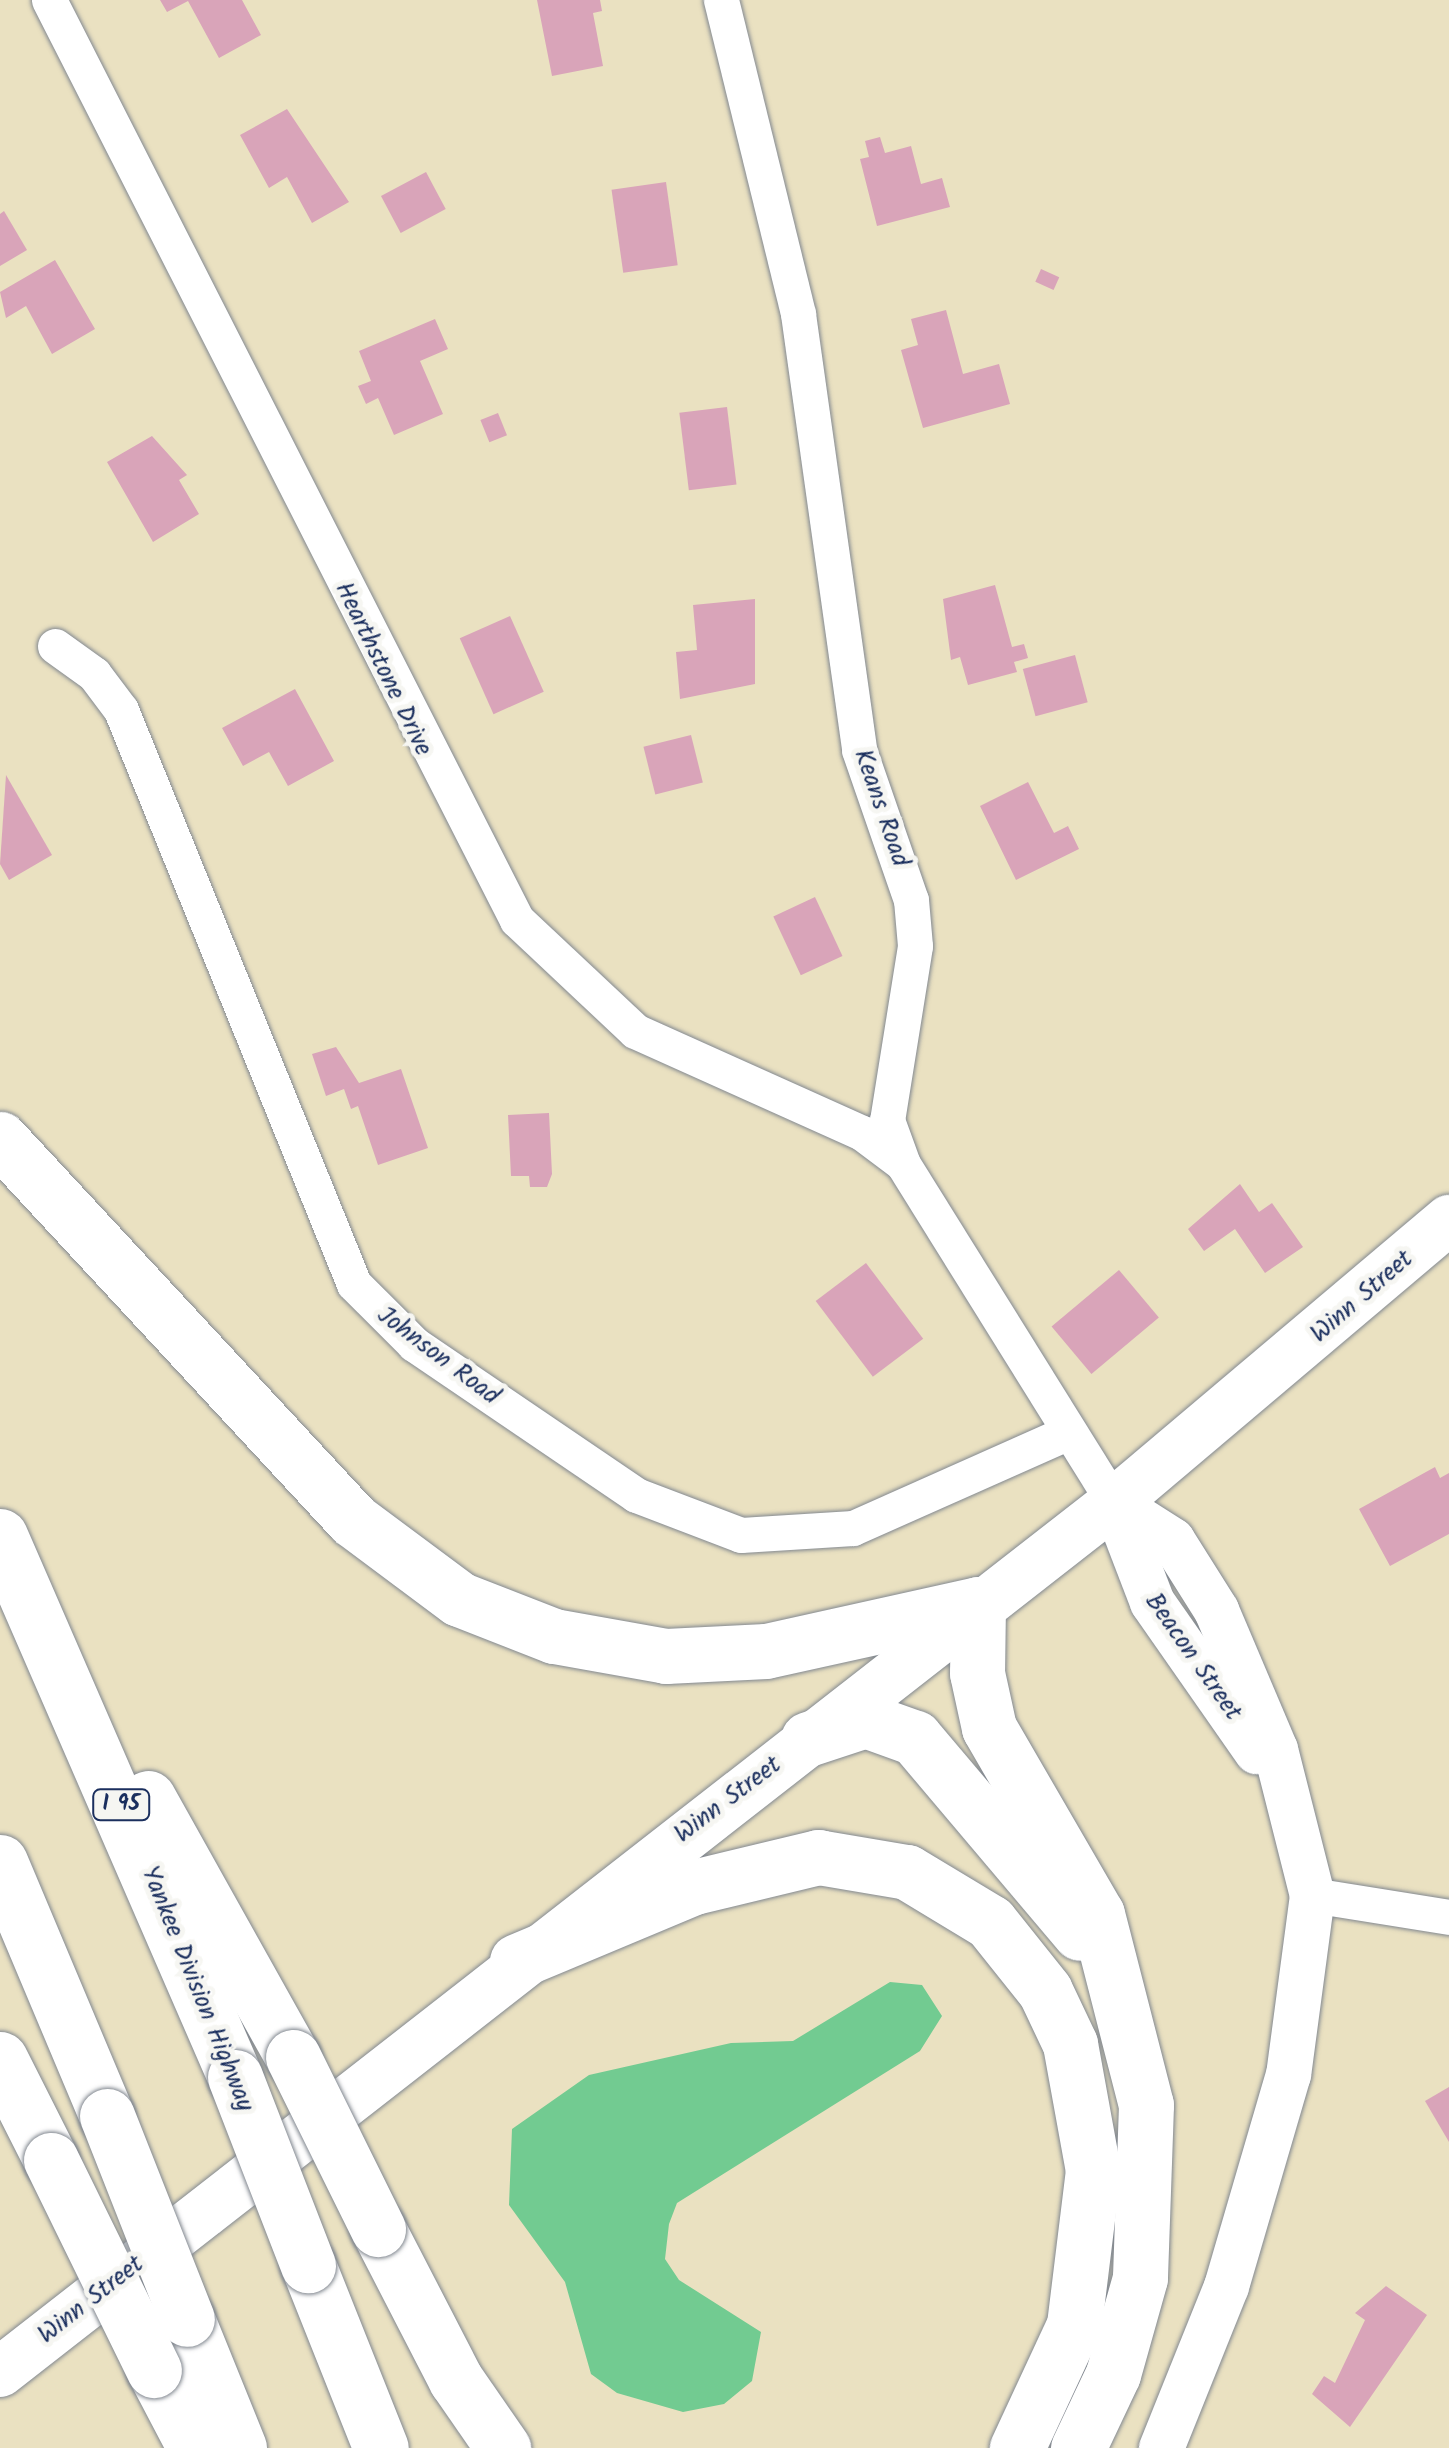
<!DOCTYPE html>
<html>
<head>
<meta charset="utf-8">
<style>
	body { margin:0 }
	#map { position:relative; width:1449px; height:2448px; overflow:hidden; background:#eae1c1; font-family:Kalam,sans-serif }
	div>[style] { position:absolute }
	.green>* { inset:0; background:#72cb91 }
	.building>* { inset:0; background:#d9a4b9; transform-origin:0 0 }
	.roads { filter:drop-shadow(0 0 2px #828890) drop-shadow(0 0 2px #828890) }
	.minor>* { height:35px; margin:-17.5px; padding:0 17.5px; transform-origin:17.5px; border-radius:17.5px; background:#fff }
	.tertiary>* { height:45px; margin:-22.5px; padding:0 22.5px; transform-origin:22.5px; border-radius:22.5px; background:#fff }
	.secondary>* { height:50px; margin:-25px; padding:0 25px; transform-origin:25px; border-radius:25px; background:#fff }
	.motorway>* { height:55px; margin:-27.5px; padding:0 27.5px; transform-origin:27.5px; border-radius:27.5px; background:#fff }
	.bridges { filter:drop-shadow(0 0 2px #828890) drop-shadow(0 0 2px #828890) }
	.motorway-bridge>* { height:55px; margin:-27.5px; padding:0 27.5px; transform-origin:27.5px; border-radius:27.5px; background:#fff }
	span { translate:-50% -50%; white-space:nowrap; text-align:center; line-height:1.15; -webkit-text-stroke:10px #f6f6f2; paint-order:stroke }
	.shield-label span { padding:2px 8px; background:#f6f6f2; border:2px solid; border-radius:8px; -webkit-text-stroke-width:0 }
	.shield-label { font-size:22px; color:#1b2f5e; font-weight:700 }
	.street-label { font-size:25px; color:#1b2f5e }
</style>
</head>
<body>
<div id="map">
	<div class="green">
		<i style="clip-path:polygon(890px 1982px,922px 1985px,942px 2016px,920px 2051px,677px 2203px,669px 2224px,665px 2259px,679px 2280px,761px 2332px,752px 2381px,724px 2404px,683px 2412px,617px 2393px,591px 2374px,565px 2282px,509px 2205px,512px 2129px,589px 2075px,731px 2043px,793px 2041px)"></i>
	</div>
	<div class="building">
		<i style="clip-path:polygon(160px 0,242px 0,261px 35px,219px 58px,188px 1px,167px 12px)"></i>
		<i style="clip-path:polygon(537px 0,600px 0,602px 11px,593px 13px,603px 66px,552px 76px)"></i>
		<i style="clip-path:polygon(287px 109px,349px 202px,312px 223px,287px 177px,269px 188px,240px 135px)"></i>
		<i style="clip-path:polygon(880px 137px,885px 153px,911px 146px,921px 184px,942px 178px,950px 207px,877px 226px,860px 159px,869px 157px,865px 141px)"></i>
		<i style="left:426px;top:172px;width:42px;height:51px;rotate:62deg"></i>
		<i style="left:666px;top:182px;width:84px;height:55px;rotate:82deg"></i>
		<i style="clip-path:polygon(4px 211px,27px 250px,0 266px,0 214px)"></i>
		<i style="clip-path:polygon(55px 260px,95px 329px,52px 354px,26px 306px,6px 318px,0 292px)"></i>
		<i style="left:1041px;top:269px;width:20px;height:14px;rotate:24deg"></i>
		<i style="clip-path:polygon(946px 310px,963px 374px,999px 364px,1010px 404px,923px 428px,901px 350px,918px 345px,911px 319px)"></i>
		<i style="clip-path:polygon(435px 319px,448px 349px,420px 361px,443px 414px,394px 435px,378px 398px,366px 404px,358px 386px,371px 381px,359px 351px)"></i>
		<i style="left:727px;top:407px;width:78px;height:48px;rotate:83deg"></i>
		<i style="left:498px;top:413px;width:24px;height:19px;rotate:68deg"></i>
		<i style="clip-path:polygon(152px 436px,187px 475px,179px 480px,199px 514px,153px 542px,107px 462px)"></i>
		<i style="clip-path:polygon(995px 585px,1012px 647px,1024px 644px,1028px 658px,1014px 662px,1017px 672px,968px 685px,960px 657px,951px 660px,943px 599px)"></i>
		<i style="clip-path:polygon(755px 599px,755px 684px,680px 699px,676px 652px,697px 650px,693px 605px)"></i>
		<i style="left:510px;top:616px;width:83px;height:55px;rotate:66deg"></i>
		<i style="left:1075px;top:655px;width:49px;height:54px;rotate:75deg"></i>
		<i style="clip-path:polygon(295px 689px,334px 761px,288px 786px,269px 752px,243px 766px,222px 728px)"></i>
		<i style="left:691px;top:735px;width:49px;height:49px;rotate:76deg"></i>
		<i style="clip-path:polygon(6px 775px,52px 855px,9px 880px,0 864px)"></i>
		<i style="clip-path:polygon(1028px 782px,1054px 833px,1068px 826px,1079px 849px,1016px 880px,980px 806px)"></i>
		<i style="left:815px;top:897px;width:65px;height:46px;rotate:65deg"></i>
		<i style="clip-path:polygon(336px 1047px,359px 1083px,401px 1069px,428px 1148px,378px 1165px,358px 1106px,351px 1109px,344px 1089px,326px 1096px,312px 1054px)"></i>
		<i style="clip-path:polygon(549px 1113px,552px 1174px,547px 1187px,530px 1187px,529px 1176px,511px 1176px,508px 1115px)"></i>
		<i style="clip-path:polygon(1240px 1184px,1259px 1212px,1272px 1203px,1303px 1247px,1265px 1273px,1235px 1229px,1204px 1251px,1188px 1229px)"></i>
		<i style="left:866px;top:1263px;width:95px;height:63px;rotate:53deg"></i>
		<i style="left:1119px;top:1270px;width:62px;height:88px;rotate:50deg"></i>
		<i style="clip-path:polygon(1435px 1467px,1440px 1478px,1449px 1473px,1449px 1534px,1390px 1566px,1359px 1509px)"></i>
		<i style="clip-path:polygon(1449px 2087px,1449px 2142px,1425px 2101px)"></i>
		<i style="clip-path:polygon(1386px 2286px,1427px 2315px,1350px 2427px,1312px 2394px,1324px 2376px,1335px 2383px,1365px 2320px,1355px 2313px)"></i>
	</div>
	<div class="roads">
		<div class="minor">
			<i style="left:49px;top:0;width:1032px;rotate:63.04deg"></i>
			<i style="left:517px;top:920px;width:162px;rotate:43.2deg"></i>
			<i style="left:635px;top:1031px;width:249px;rotate:24.2deg"></i>
			<i style="left:862px;top:1133px;width:50px;rotate:36.9deg"></i>
			<i style="left:721px;top:0;width:323px;rotate:76.2deg"></i>
			<i style="left:798px;top:314px;width:440px;rotate:82deg"></i>
			<i style="left:859px;top:750px;width:159px;rotate:70.9deg"></i>
			<i style="left:911px;top:900px;width:46px;rotate:85deg"></i>
			<i style="left:915px;top:946px;width:176px;rotate:99.1deg"></i>
			<i style="left:887px;top:1120px;width:47px;rotate:70deg"></i>
			<i style="left:903px;top:1164px;width:399px;rotate:58.1deg"></i>
			<i style="left:55px;top:646px;width:48px;rotate:35.7deg"></i>
			<i style="left:94px;top:674px;width:45px;rotate:53.1deg"></i>
			<i style="left:121px;top:710px;width:619px;rotate:67.91deg"></i>
			<i style="left:354px;top:1284px;width:85px;rotate:45deg"></i>
			<i style="left:414px;top:1344px;width:268px;rotate:34.2deg"></i>
			<i style="left:636px;top:1495px;width:112px;rotate:20.9deg"></i>
			<i style="left:741px;top:1535px;width:112px;rotate:-3.6deg"></i>
			<i style="left:853px;top:1528px;width:236px;rotate:-24deg"></i>
			<i style="left:1312px;top:1895px;width:139px;rotate:9.1deg"></i>
		</div>
		<div class="tertiary">
			<i style="left:1114px;top:1503px;width:69px;rotate:32.5deg"></i>
			<i style="left:1172px;top:1540px;width:83px;rotate:57.8deg"></i>
			<i style="left:1216px;top:1610px;width:151px;rotate:67deg"></i>
			<i style="left:1275px;top:1749px;width:151px;rotate:75.8deg"></i>
			<i style="left:1312px;top:1895px;width:181px;rotate:97.6deg"></i>
			<i style="left:1288px;top:2074px;width:221px;rotate:106.3deg"></i>
			<i style="left:1226px;top:2286px;width:175px;rotate:111.9deg"></i>
			<i style="left:1114px;top:1503px;width:106px;rotate:69deg"></i>
			<i style="left:1152px;top:1602px;width:182px;rotate:55.1deg"></i>
		</div>
		<div class="secondary">
			<i style="left:0;top:2372px;width:1413px;rotate:-37.96deg"></i>
			<i style="left:1114px;top:1503px;width:439px;rotate:-40.2deg"></i>
		</div>
		<div class="motorway">
			<i style="left:0;top:1139px;width:519px;rotate:47.18deg"></i>
			<i style="left:353px;top:1520px;width:132px;rotate:36.7deg"></i>
			<i style="left:459px;top:1599px;width:102px;rotate:21.3deg"></i>
			<i style="left:554px;top:1636px;width:114px;rotate:10.1deg"></i>
			<i style="left:666px;top:1656px;width:100px;rotate:-2.9deg"></i>
			<i style="left:766px;top:1651px;width:217px;rotate:-12.5deg"></i>
			<i style="left:978px;top:1604px;width:69px;rotate:90.8deg"></i>
			<i style="left:977px;top:1673px;width:56px;rotate:77.7deg"></i>
			<i style="left:989px;top:1728px;width:215px;rotate:59.9deg"></i>
			<i style="left:1097px;top:1914px;width:197px;rotate:75.6deg"></i>
			<i style="left:1146px;top:2105px;width:173px;rotate:92deg"></i>
			<i style="left:1140px;top:2278px;width:100px;rotate:105.7deg"></i>
			<i style="left:1113px;top:2374px;width:82px;rotate:115.3deg"></i>
			<i style="left:0;top:1536px;width:590px;rotate:66.52deg"></i>
			<i style="left:808px;top:1739px;width:60px;rotate:-18.4deg"></i>
			<i style="left:865px;top:1720px;width:53px;rotate:19.8deg"></i>
			<i style="left:915px;top:1738px;width:255px;rotate:49.8deg"></i>
			<i style="left:148px;top:1798px;width:297px;rotate:60.8deg"></i>
			<i style="left:0;top:1862px;width:276px;rotate:67.2deg"></i>
			<i style="left:517px;top:1961px;width:192px;rotate:-22.7deg"></i>
			<i style="left:694px;top:1887px;width:128px;rotate:-13.6deg"></i>
			<i style="left:818px;top:1857px;width:90px;rotate:9.6deg"></i>
			<i style="left:907px;top:1872px;width:97px;rotate:31.1deg"></i>
			<i style="left:990px;top:1922px;width:88px;rotate:51.4deg"></i>
			<i style="left:1045px;top:1991px;width:59px;rotate:64.7deg"></i>
			<i style="left:1070px;top:2044px;width:128px;rotate:79.7deg"></i>
			<i style="left:1093px;top:2170px;width:156px;rotate:97deg"></i>
			<i style="left:1074px;top:2325px;width:136px;rotate:114.9deg"></i>
			<i style="left:0;top:2059px;width:113px;rotate:63.2deg"></i>
			<i style="left:378px;top:2229px;width:170px;rotate:62.7deg"></i>
			<i style="left:456px;top:2380px;width:83px;rotate:55.3deg"></i>
			<i style="left:308px;top:2265px;width:197px;rotate:68.3deg"></i>
			<i style="left:187px;top:2319px;width:139px;rotate:68deg"></i>
			<i style="left:154px;top:2370px;width:88px;rotate:62.3deg"></i>
		</div>
	</div>
	<div class="bridges">
		<div class="motorway-bridge">
			<i style="left:293px;top:2057px;width:192px;rotate:63.7deg"></i>
			<i style="left:235px;top:2077px;width:202px;rotate:68.8deg"></i>
			<i style="left:107px;top:2116px;width:218px;rotate:68.5deg"></i>
			<i style="left:51px;top:2160px;width:234px;rotate:63.9deg"></i>
		</div>
	</div>
	<div class="shield-label">
		<span style="left:121px;top:1805px">I 95</span>
	</div>
	<div class="street-label">
		<span style="left:383px;top:669px;rotate:64deg">Hearthstone Drive</span>
		<span style="left:881px;top:808px;rotate:71deg">Keans Road</span>
		<span style="left:1362px;top:1297px;rotate:-41deg">Winn Street</span>
		<span style="left:438px;top:1356px;rotate:37deg">Johnson Road</span>
		<span style="left:1193px;top:1657px;rotate:55deg">Beacon Street</span>
		<span style="left:728px;top:1800px;rotate:-37deg">Winn Street</span>
		<span style="left:197px;top:1989px;rotate:68deg">Yankee Division Highway</span>
		<span style="left:91px;top:2300px;rotate:-38deg">Winn Street</span>
	</div>
</div>
</body>
</html>
